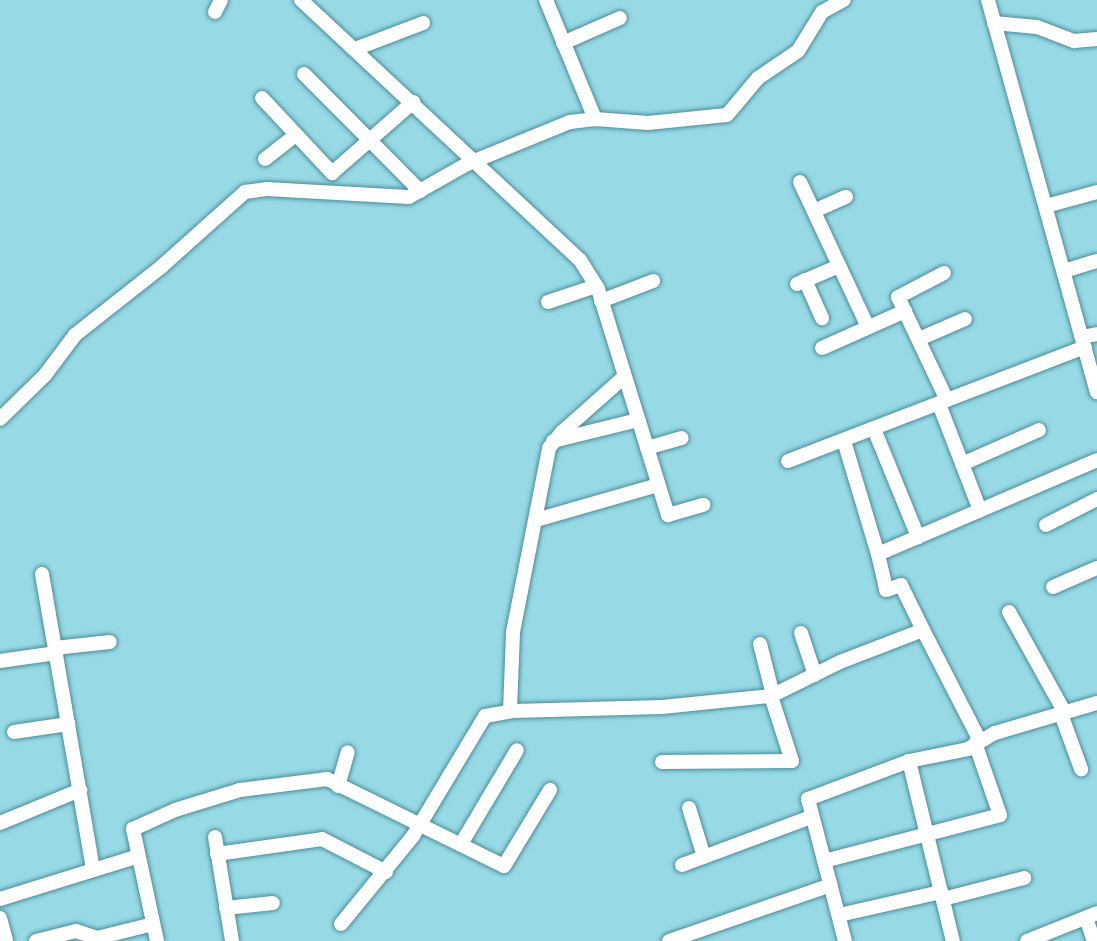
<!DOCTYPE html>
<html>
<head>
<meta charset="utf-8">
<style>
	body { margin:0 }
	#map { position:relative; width:1097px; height:941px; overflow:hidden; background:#97dae6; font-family:Merriweather,serif }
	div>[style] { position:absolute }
	.roads { filter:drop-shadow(0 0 2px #4b8c98) drop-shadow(0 0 2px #4b8c98) }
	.minor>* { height:14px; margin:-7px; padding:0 7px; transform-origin:7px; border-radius:7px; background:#fff }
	span { translate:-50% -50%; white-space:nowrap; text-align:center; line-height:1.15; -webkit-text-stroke:4.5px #97dae6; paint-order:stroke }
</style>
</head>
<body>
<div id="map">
	<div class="roads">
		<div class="minor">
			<i style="left:301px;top:0;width:381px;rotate:43deg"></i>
			<i style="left:580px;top:260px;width:34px;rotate:58deg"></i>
			<i style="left:598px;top:289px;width:237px;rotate:72.8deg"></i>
			<i style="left:668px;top:515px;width:37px;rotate:-16deg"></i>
			<i style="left:546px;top:0;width:129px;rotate:67.6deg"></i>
			<i style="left:988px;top:0;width:407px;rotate:74.5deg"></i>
			<i style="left:215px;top:12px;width:13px;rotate:-63deg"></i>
			<i style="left:994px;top:23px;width:43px;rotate:5.3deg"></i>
			<i style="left:1037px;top:27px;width:40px;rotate:21deg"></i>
			<i style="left:1074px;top:41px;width:23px;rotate:-5deg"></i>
			<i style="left:563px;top:43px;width:62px;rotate:-23.7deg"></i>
			<i style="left:355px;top:49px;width:73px;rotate:-20.9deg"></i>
			<i style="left:304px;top:74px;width:165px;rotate:45.2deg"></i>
			<i style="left:262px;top:98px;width:103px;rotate:47deg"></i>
			<i style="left:332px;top:173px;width:108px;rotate:-41.2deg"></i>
			<i style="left:265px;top:159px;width:39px;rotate:-38deg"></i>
			<i style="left:800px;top:182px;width:160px;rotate:64.9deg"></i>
			<i style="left:1046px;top:206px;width:53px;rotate:-15.4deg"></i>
			<i style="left:814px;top:211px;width:35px;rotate:-24deg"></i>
			<i style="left:1064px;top:271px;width:34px;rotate:-17deg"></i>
			<i style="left:944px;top:273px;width:52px;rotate:152.4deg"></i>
			<i style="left:898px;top:297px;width:114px;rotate:64.6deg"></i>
			<i style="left:805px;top:280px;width:42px;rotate:65.9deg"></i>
			<i style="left:797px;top:284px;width:46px;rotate:-23.2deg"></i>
			<i style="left:601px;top:301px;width:56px;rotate:-21deg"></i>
			<i style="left:548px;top:302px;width:51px;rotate:-18.4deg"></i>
			<i style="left:1082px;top:337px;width:15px;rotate:-11deg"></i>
			<i style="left:919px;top:339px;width:50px;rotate:-23.5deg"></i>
			<i style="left:822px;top:348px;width:91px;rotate:-24deg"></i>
			<i style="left:939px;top:404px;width:114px;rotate:68.9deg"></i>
			<i style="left:0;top:419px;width:63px;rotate:-44.4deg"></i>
			<i style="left:45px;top:375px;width:50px;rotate:-53.1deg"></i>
			<i style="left:75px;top:335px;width:110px;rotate:-38.3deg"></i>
			<i style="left:161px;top:267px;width:113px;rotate:-41.8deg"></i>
			<i style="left:245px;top:192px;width:21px;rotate:-8deg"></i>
			<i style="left:266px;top:189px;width:143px;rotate:3.2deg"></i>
			<i style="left:409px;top:197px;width:67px;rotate:-29.6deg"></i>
			<i style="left:467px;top:164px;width:111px;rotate:-22.2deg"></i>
			<i style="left:570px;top:122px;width:25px;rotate:-7deg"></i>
			<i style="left:595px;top:119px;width:53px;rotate:4.3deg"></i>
			<i style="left:648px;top:123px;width:79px;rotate:-5.8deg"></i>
			<i style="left:727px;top:115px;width:48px;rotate:-50deg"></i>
			<i style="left:758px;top:78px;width:48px;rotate:-34deg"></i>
			<i style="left:798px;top:51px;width:46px;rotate:-58.4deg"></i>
			<i style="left:822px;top:12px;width:25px;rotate:-29deg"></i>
			<i style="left:874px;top:429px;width:117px;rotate:67.8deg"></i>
			<i style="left:553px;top:441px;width:88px;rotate:-13.9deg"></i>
			<i style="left:844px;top:441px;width:118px;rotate:73.3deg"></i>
			<i style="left:878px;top:554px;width:238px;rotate:-23.2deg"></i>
			<i style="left:647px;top:448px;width:36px;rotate:-16deg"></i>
			<i style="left:788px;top:461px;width:318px;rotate:-21deg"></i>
			<i style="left:962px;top:464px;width:84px;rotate:-23.8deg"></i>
			<i style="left:536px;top:520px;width:127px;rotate:-16deg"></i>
			<i style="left:1046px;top:525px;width:57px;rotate:-27deg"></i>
			<i style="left:878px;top:554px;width:37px;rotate:77deg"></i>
			<i style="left:886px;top:590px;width:16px;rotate:-18deg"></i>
			<i style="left:901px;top:585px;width:50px;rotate:63.9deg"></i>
			<i style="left:42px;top:574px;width:300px;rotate:80.2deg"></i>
			<i style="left:1053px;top:587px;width:48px;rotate:-23.4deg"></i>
			<i style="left:1009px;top:612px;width:115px;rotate:61deg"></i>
			<i style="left:801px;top:633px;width:44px;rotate:71.6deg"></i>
			<i style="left:760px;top:644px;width:53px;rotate:75.7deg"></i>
			<i style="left:55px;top:648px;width:55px;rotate:-6.2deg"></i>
			<i style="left:0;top:661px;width:57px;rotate:-8.1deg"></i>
			<i style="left:510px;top:711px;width:79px;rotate:-87.8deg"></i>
			<i style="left:513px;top:632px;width:187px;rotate:-78.9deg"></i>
			<i style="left:549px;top:448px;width:21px;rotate:-51deg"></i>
			<i style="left:562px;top:432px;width:83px;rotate:-41.6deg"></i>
			<i style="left:1061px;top:714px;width:59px;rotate:70deg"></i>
			<i style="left:14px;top:732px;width:55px;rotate:-8.4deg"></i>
			<i style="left:909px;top:761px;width:185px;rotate:76.3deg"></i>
			<i style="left:662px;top:762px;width:130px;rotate:-0.4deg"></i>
			<i style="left:792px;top:761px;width:68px;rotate:-107.9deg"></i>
			<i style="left:338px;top:786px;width:35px;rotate:-74deg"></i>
			<i style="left:689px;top:808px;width:51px;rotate:73deg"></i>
			<i style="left:0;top:823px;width:87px;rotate:-22.4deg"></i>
			<i style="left:215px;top:837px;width:105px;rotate:80.7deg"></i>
			<i style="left:461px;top:844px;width:109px;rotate:-59.2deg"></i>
			<i style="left:217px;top:854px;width:106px;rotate:-8.1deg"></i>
			<i style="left:322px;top:839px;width:72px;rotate:27.3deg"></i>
			<i style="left:824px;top:861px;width:182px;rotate:-14.6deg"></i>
			<i style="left:1000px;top:815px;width:76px;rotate:-109.1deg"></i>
			<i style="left:682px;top:865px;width:138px;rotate:-20.4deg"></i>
			<i style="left:0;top:899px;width:142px;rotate:-17.2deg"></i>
			<i style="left:943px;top:899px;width:84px;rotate:-14.5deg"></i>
			<i style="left:226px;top:908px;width:47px;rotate:-6.1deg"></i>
			<i style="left:839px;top:915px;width:105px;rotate:-12.7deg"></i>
			<i style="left:0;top:918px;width:24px;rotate:75deg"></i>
			<i style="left:1086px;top:918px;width:24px;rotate:71deg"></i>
			<i style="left:341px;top:924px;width:114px;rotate:-50.7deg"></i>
			<i style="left:413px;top:836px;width:140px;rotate:-59deg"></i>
			<i style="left:485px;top:716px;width:28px;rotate:-10deg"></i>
			<i style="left:513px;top:711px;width:149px;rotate:-1.5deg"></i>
			<i style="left:662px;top:707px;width:110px;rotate:-5.8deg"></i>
			<i style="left:771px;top:696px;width:77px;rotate:-26.2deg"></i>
			<i style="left:840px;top:662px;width:89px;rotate:-21.1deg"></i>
			<i style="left:923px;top:630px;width:123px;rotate:62.8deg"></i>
			<i style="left:36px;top:941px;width:41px;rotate:-14deg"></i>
			<i style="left:76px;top:931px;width:22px;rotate:18deg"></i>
			<i style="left:97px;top:938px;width:58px;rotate:-14deg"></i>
			<i style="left:157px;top:941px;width:115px;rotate:-102.1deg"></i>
			<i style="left:133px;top:829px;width:46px;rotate:-24.3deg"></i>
			<i style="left:175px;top:810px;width:68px;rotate:-17.1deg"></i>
			<i style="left:240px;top:790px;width:88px;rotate:-7.2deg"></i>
			<i style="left:327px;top:779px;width:197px;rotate:26.2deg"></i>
			<i style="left:504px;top:866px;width:89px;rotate:-58.8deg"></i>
			<i style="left:669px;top:941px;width:171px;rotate:-19.1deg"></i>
			<i style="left:845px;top:941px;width:147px;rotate:-104.6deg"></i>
			<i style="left:808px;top:799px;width:108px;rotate:-20.6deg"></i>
			<i style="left:909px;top:761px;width:60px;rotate:-11.5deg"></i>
			<i style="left:968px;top:749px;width:31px;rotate:-31deg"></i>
			<i style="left:995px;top:733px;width:106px;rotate:-16.4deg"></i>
			<i style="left:1027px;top:941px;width:75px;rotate:-21.8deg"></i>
		</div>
	</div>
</div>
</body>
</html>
